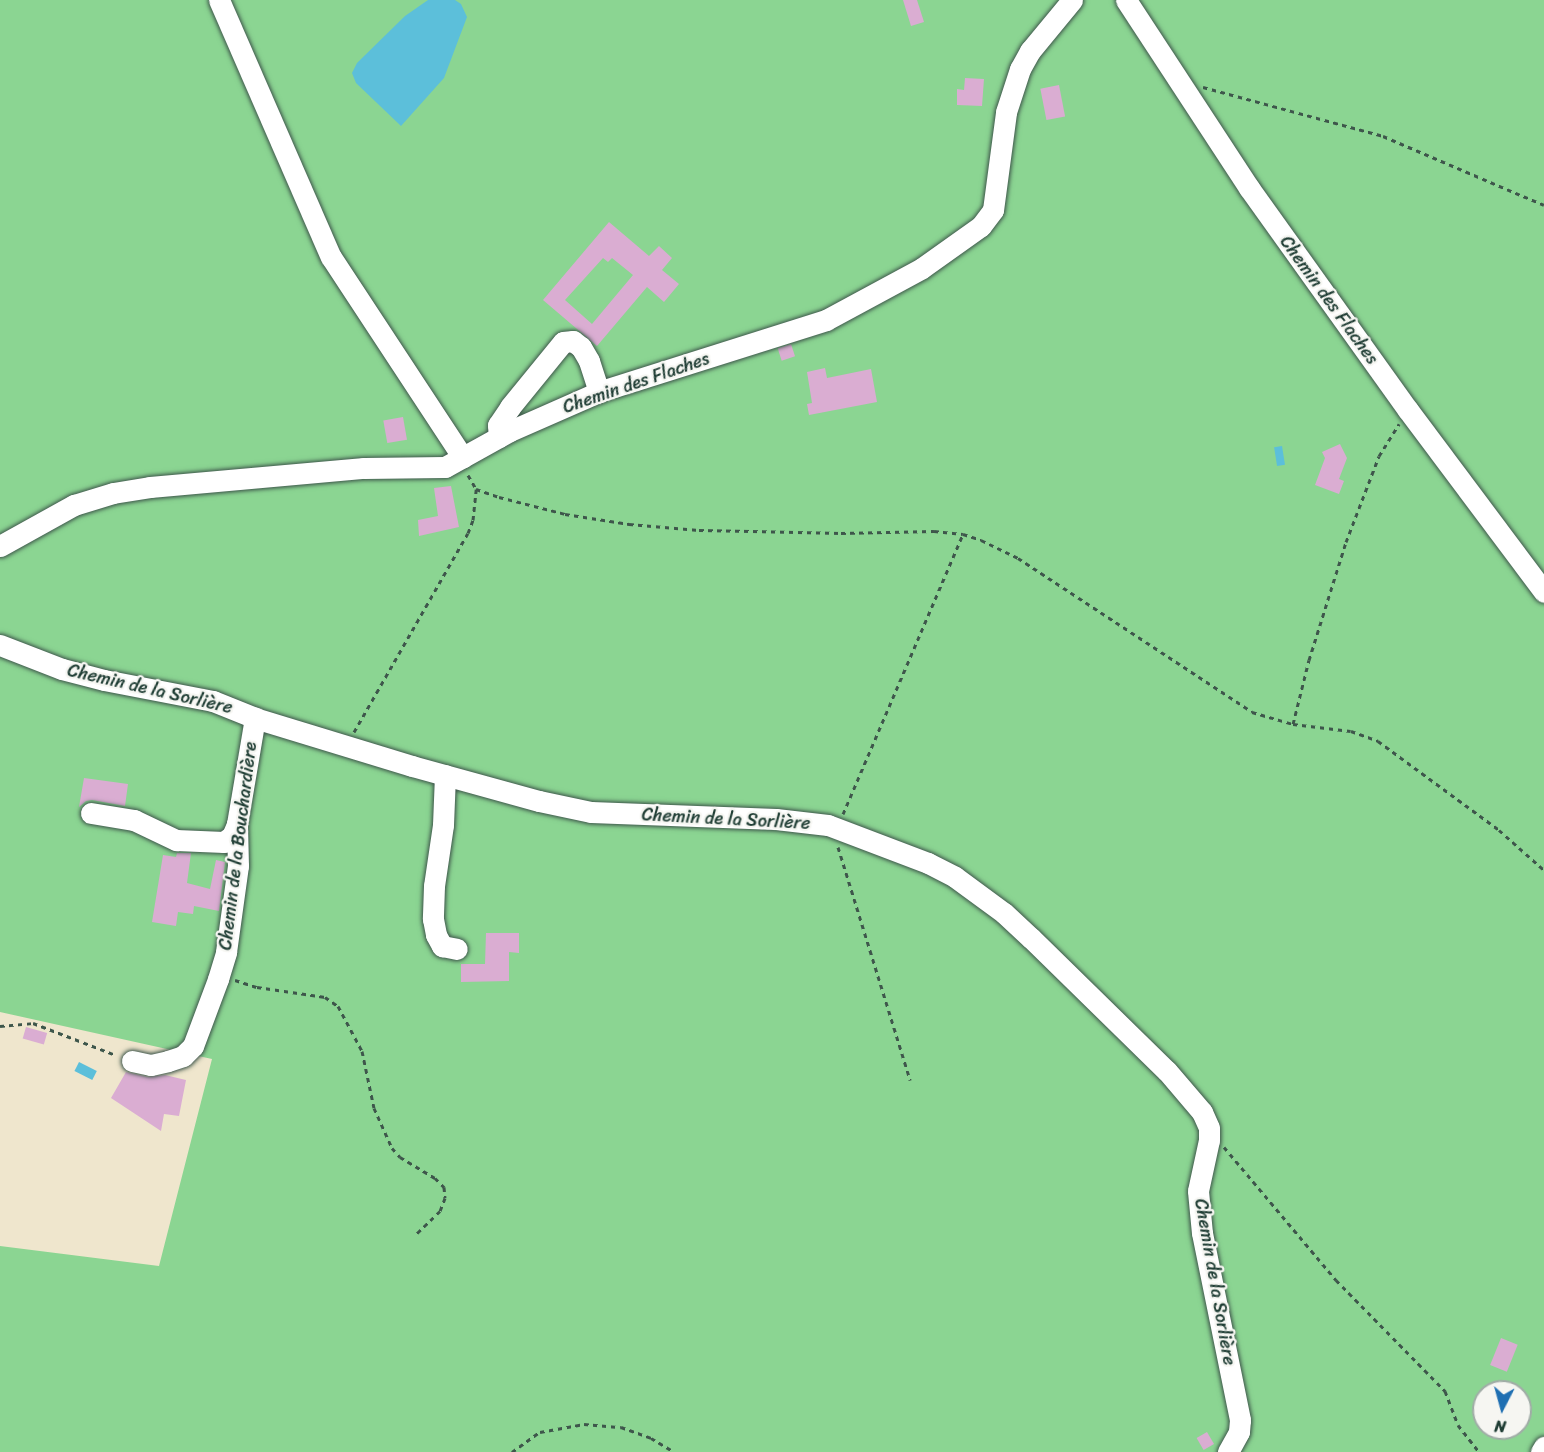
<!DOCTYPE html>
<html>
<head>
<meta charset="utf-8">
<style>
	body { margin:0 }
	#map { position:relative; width:1544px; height:1452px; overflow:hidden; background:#efe6cd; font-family:Sriracha,sans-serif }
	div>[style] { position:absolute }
	.green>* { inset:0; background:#8bd592 }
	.water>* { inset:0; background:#5cbfda; transform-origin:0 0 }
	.building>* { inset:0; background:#daadd2; transform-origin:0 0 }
	.path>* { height:3px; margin-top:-1.5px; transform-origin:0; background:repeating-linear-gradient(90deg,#3e564b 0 4.5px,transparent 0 9px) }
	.roads { filter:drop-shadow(0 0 2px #3e564b) drop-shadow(0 0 2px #3e564b) }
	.minor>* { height:21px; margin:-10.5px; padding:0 10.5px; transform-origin:10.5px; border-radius:10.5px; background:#fff }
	span { translate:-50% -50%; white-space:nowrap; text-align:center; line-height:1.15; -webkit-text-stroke:4.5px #f6f6f2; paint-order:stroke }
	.street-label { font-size:18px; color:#1f3d34 }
	.north { position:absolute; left:1472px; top:1380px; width:60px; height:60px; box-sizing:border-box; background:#f6f6f2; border:2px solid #a0aca6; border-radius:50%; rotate:186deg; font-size:16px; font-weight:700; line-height:24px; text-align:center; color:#1f3d34 }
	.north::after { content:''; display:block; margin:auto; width:21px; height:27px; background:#1f6fb2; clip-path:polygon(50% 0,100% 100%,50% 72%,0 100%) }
</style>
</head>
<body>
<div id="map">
	<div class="green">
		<i style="clip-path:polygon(evenodd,0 0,1544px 0,1544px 1452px,0 1452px,0 1246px,159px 1266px,212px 1059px,0 1012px,0 0,1484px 1392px,1520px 1392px,1520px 1428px,1484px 1428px,1484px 1392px)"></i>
	</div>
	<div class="water">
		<i style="clip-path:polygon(428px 0,455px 0,461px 4px,467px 17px,444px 78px,401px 126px,356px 83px,352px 73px,357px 63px,405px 16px)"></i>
		<i style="left:1282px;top:446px;width:19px;height:8px;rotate:81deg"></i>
		<i style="left:79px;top:1062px;width:20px;height:10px;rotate:27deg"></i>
	</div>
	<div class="building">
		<i style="clip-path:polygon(903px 0,917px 0,924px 22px,911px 26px)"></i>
		<i style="clip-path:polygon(965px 78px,984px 79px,982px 106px,957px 105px,957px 89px,964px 90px)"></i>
		<i style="left:1059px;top:85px;width:32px;height:19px;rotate:79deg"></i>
		<i style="clip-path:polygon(evenodd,609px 222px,649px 256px,659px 246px,672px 258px,662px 270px,679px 284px,664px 302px,647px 287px,597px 346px,543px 300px,609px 222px,603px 258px,608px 262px,612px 258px,633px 275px,592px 324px,565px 300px,603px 258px)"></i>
		<i style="left:791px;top:344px;width:13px;height:14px;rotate:72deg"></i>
		<i style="clip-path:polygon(825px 368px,827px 378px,871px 369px,877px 402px,809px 415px,807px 404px,812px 403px,807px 372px)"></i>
		<i style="left:403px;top:417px;width:23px;height:20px;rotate:80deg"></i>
		<i style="clip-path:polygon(1340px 444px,1347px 458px,1339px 479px,1344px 481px,1339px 494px,1315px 485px,1325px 458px,1322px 452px)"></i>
		<i style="clip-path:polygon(451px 486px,459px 527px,419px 536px,418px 520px,438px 516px,434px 488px)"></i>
		<i style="clip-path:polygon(84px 778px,128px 784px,125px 806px,92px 800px,86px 801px,79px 807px)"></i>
		<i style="clip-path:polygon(177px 853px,191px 853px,187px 883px,210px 889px,216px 860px,225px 862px,219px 911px,194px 906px,193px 914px,178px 912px,176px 926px,152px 922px,163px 855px,176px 857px)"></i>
		<i style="clip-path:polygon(486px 933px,519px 933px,519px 953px,509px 952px,509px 981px,461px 982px,461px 964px,485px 964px)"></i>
		<i style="left:26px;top:1027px;width:22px;height:12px;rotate:16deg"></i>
		<i style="clip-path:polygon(126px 1072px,148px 1077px,165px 1075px,186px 1080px,179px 1116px,164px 1114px,161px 1131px,111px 1098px)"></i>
		<i style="left:1501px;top:1338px;width:18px;height:29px;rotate:22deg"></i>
		<i style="left:1207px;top:1432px;width:14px;height:12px;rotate:60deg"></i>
	</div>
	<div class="path">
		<i style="left:1203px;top:87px;width:187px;rotate:15.2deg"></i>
		<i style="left:1383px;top:136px;width:175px;rotate:23.2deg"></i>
		<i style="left:468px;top:475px;width:16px;rotate:60deg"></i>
		<i style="left:476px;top:489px;width:24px;rotate:19deg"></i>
		<i style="left:499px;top:497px;width:68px;rotate:14.4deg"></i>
		<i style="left:565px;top:514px;width:65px;rotate:8.9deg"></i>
		<i style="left:629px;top:524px;width:70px;rotate:4.9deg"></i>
		<i style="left:699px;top:530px;width:142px;rotate:1.2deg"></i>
		<i style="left:841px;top:533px;width:93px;rotate:-1.2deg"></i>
		<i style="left:934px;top:531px;width:29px;rotate:6deg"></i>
		<i style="left:963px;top:534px;width:19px;rotate:18deg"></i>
		<i style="left:981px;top:540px;width:41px;rotate:25.9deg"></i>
		<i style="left:1018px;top:558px;width:280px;rotate:33.3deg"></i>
		<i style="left:1252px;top:712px;width:43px;rotate:16.3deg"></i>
		<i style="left:1293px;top:724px;width:58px;rotate:6.9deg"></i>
		<i style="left:1351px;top:731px;width:29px;rotate:20deg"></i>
		<i style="left:1378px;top:741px;width:150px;rotate:36.3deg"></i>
		<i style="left:1499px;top:830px;width:60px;rotate:41.6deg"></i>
		<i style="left:1293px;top:724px;width:66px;rotate:-76deg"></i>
		<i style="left:1309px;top:660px;width:124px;rotate:-72.6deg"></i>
		<i style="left:1346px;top:542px;width:92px;rotate:-69deg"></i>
		<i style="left:1379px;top:456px;width:38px;rotate:-58deg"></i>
		<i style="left:354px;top:732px;width:229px;rotate:-60.2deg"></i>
		<i style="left:468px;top:533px;width:14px;rotate:-69deg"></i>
		<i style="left:473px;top:520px;width:31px;rotate:-84deg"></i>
		<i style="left:843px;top:814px;width:305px;rotate:-66.8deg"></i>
		<i style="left:838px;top:847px;width:244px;rotate:72.8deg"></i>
		<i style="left:235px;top:980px;width:23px;rotate:18deg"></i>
		<i style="left:257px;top:987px;width:69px;rotate:8.4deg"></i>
		<i style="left:325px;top:997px;width:16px;rotate:35deg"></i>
		<i style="left:338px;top:1006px;width:51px;rotate:61.9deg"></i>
		<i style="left:362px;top:1051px;width:58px;rotate:78.1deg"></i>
		<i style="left:374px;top:1108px;width:44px;rotate:65.8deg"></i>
		<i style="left:392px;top:1148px;width:12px;rotate:48deg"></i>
		<i style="left:400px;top:1157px;width:41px;rotate:31deg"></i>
		<i style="left:435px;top:1178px;width:13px;rotate:45deg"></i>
		<i style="left:444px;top:1187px;width:11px;rotate:85deg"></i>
		<i style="left:445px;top:1198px;width:14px;rotate:111deg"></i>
		<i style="left:440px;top:1211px;width:32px;rotate:136deg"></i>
		<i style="left:0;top:1026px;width:33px;rotate:-5deg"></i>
		<i style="left:33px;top:1023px;width:89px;rotate:21.1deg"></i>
		<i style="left:1224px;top:1147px;width:174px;rotate:49.9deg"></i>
		<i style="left:1336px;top:1280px;width:156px;rotate:45.5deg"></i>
		<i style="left:1445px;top:1391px;width:36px;rotate:69deg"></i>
		<i style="left:1458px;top:1425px;width:34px;rotate:52deg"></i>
		<i style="left:512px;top:1452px;width:34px;rotate:-36deg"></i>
		<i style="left:540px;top:1432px;width:45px;rotate:-10.3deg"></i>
		<i style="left:584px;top:1424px;width:37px;rotate:5deg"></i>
		<i style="left:621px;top:1427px;width:32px;rotate:20deg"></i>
		<i style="left:651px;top:1438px;width:27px;rotate:31deg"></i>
	</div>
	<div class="roads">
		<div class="minor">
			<i style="left:219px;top:0;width:280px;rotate:66.5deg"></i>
			<i style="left:331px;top:257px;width:240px;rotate:56.7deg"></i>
			<i style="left:1126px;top:0;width:225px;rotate:56.8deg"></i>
			<i style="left:1249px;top:188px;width:273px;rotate:54.4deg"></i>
			<i style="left:1408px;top:410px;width:227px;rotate:53.2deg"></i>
			<i style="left:499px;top:437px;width:12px;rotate:-95deg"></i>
			<i style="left:498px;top:425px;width:22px;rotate:-56deg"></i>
			<i style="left:510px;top:407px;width:84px;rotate:-50.8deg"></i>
			<i style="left:563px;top:342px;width:10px;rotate:-6deg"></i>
			<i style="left:573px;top:341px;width:10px;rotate:37deg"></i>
			<i style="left:581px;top:347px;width:16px;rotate:60deg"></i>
			<i style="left:589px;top:361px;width:33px;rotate:72deg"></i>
			<i style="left:0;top:546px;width:85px;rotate:-29deg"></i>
			<i style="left:74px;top:505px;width:41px;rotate:-17.1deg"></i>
			<i style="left:113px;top:493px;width:37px;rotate:-9deg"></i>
			<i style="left:150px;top:487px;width:215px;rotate:-5.1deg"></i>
			<i style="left:364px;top:468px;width:81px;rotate:-0.7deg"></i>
			<i style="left:445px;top:467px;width:74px;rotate:-29deg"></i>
			<i style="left:510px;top:431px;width:99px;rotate:-23.7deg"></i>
			<i style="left:601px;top:391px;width:236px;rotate:-17.5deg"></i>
			<i style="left:826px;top:320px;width:109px;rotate:-28.4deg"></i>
			<i style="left:922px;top:268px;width:72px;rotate:-35.4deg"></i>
			<i style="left:981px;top:226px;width:20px;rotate:-53deg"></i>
			<i style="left:993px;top:210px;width:99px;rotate:-82.4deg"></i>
			<i style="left:1006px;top:112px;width:45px;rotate:-72deg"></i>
			<i style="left:1020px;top:69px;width:21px;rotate:-61deg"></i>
			<i style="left:1030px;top:51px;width:66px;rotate:-50.5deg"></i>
			<i style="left:0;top:645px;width:66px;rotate:21.2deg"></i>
			<i style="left:62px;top:669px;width:43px;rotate:14.7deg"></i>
			<i style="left:104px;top:680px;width:111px;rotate:10.9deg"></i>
			<i style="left:213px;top:701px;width:45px;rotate:22deg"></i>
			<i style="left:255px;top:718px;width:164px;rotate:17deg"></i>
			<i style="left:412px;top:766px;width:132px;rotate:15.4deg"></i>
			<i style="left:539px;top:801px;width:53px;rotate:11.9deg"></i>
			<i style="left:591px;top:812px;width:185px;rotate:2.2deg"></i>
			<i style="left:776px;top:819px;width:52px;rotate:6.6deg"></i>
			<i style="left:828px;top:825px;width:107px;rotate:20.8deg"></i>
			<i style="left:928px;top:863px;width:30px;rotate:27deg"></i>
			<i style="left:955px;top:877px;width:61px;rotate:36.3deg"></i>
			<i style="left:1004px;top:913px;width:37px;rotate:43deg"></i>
			<i style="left:1031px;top:938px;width:190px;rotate:44.4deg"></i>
			<i style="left:1167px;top:1071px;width:54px;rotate:49.5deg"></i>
			<i style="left:1202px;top:1112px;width:17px;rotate:66deg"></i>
			<i style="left:1209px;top:1128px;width:12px;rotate:90deg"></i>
			<i style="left:1209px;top:1140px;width:52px;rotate:102.2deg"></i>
			<i style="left:1198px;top:1191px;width:42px;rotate:84.6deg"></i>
			<i style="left:1202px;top:1233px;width:191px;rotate:78.5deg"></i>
			<i style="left:1240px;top:1420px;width:12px;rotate:95deg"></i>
			<i style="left:1239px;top:1432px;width:23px;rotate:119deg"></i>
			<i style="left:445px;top:775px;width:50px;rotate:92.3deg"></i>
			<i style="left:443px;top:825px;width:62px;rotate:98.4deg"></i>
			<i style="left:434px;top:886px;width:33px;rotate:92deg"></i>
			<i style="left:433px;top:919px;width:16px;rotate:79deg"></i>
			<i style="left:436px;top:935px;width:13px;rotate:61deg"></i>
			<i style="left:442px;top:946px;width:15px;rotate:11deg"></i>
			<i style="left:91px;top:813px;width:44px;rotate:9.2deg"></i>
			<i style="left:134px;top:820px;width:47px;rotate:25.5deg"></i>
			<i style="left:176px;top:840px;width:48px;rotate:2.4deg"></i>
			<i style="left:224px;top:842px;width:10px;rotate:-37deg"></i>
			<i style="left:232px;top:836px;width:13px;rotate:-67deg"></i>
			<i style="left:132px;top:1061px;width:19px;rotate:12deg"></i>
			<i style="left:151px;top:1065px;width:17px;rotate:-13deg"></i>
			<i style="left:168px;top:1061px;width:16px;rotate:-18deg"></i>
			<i style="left:183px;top:1056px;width:14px;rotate:-45deg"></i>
			<i style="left:193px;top:1046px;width:72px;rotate:-69.5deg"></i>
			<i style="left:218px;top:979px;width:28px;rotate:-73deg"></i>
			<i style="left:226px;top:952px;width:87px;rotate:-82.1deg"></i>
			<i style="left:238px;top:866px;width:42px;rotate:-91.4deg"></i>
			<i style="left:237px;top:824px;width:108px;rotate:-80.4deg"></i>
			<i style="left:1541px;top:1452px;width:6px;rotate:-59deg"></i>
		</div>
	</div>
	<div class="street-label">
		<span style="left:1329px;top:300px;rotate:54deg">Chemin des Flaches</span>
		<span style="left:636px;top:383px;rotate:-19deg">Chemin des Flaches</span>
		<span style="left:150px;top:689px;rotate:13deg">Chemin de la Sorlière</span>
		<span style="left:726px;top:819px;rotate:3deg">Chemin de la Sorlière</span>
		<span style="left:238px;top:846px;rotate:-83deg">Chemin de la Bouchardière</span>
		<span style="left:1215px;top:1282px;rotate:80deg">Chemin de la Sorlière</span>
	</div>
	<div class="north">N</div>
</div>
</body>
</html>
